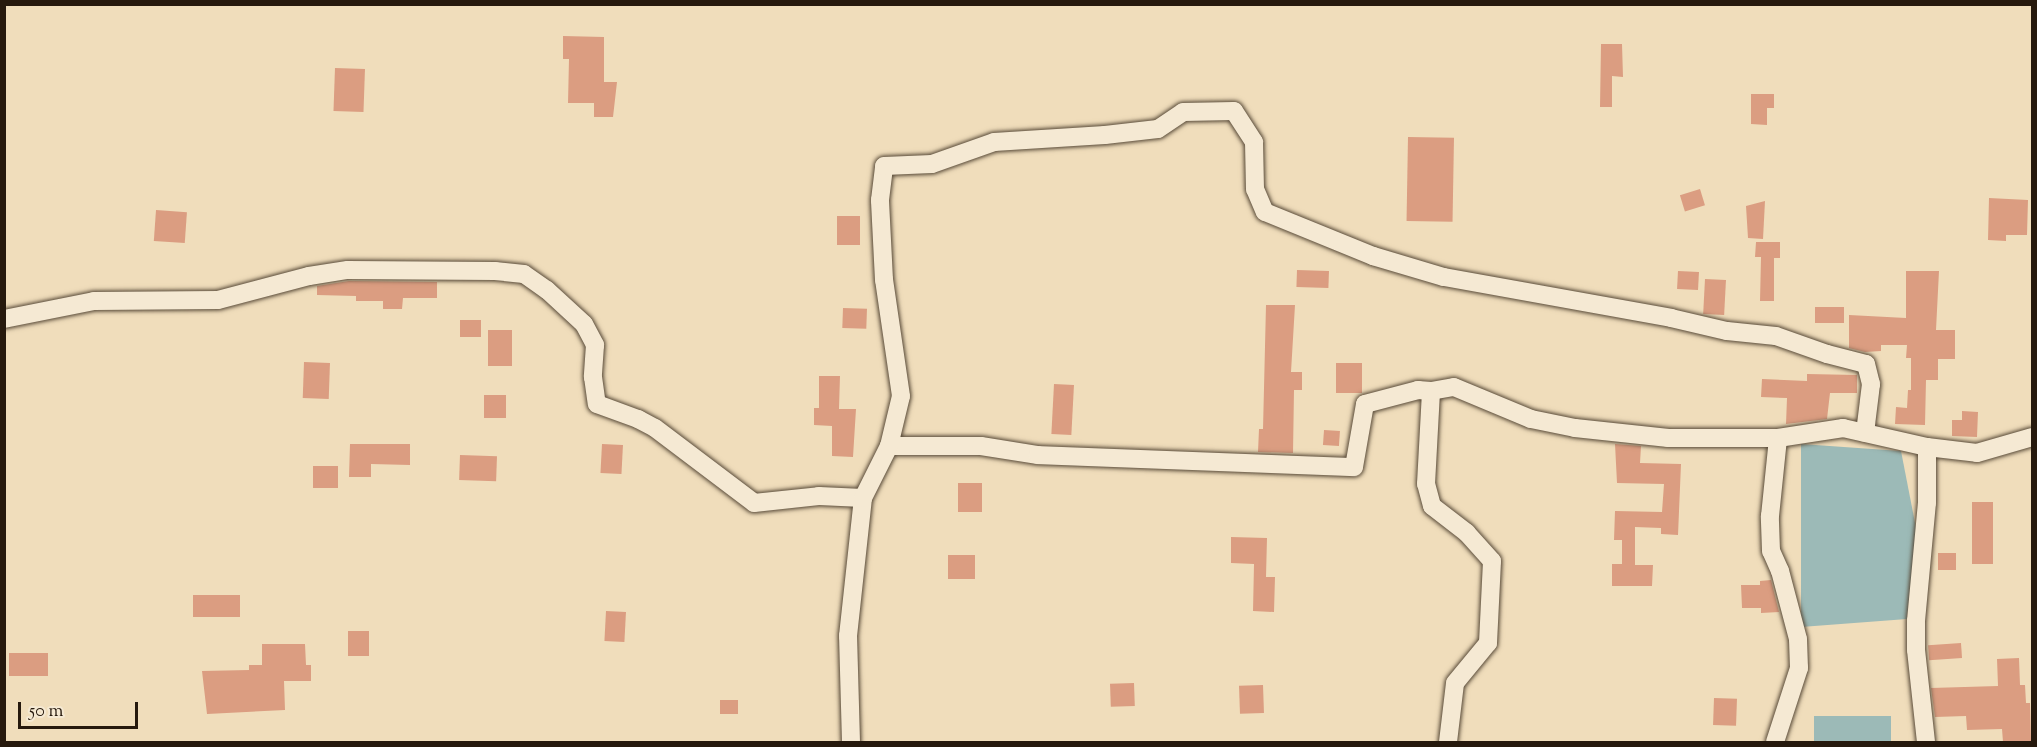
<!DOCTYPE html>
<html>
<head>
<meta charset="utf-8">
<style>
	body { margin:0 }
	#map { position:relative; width:2037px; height:747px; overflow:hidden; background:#f0ddbb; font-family:"Sorts Mill Goudy",serif }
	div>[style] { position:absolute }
	.water>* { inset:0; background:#9cbab7; transform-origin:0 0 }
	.building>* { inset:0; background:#db9d81; transform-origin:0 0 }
	.roads { filter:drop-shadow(0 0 2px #584a38) drop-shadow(0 0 2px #584a38) }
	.minor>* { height:18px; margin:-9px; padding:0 9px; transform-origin:9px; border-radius:9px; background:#f5e9d3 }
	span { translate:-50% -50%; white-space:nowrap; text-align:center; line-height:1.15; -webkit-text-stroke:6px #f5e9d3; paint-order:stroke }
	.frame { position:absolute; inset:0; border:6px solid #26190d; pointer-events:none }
	.scale { position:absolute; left:18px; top:702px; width:120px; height:27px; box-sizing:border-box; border:3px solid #26190d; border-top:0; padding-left:8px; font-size:18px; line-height:21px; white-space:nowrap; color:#26190d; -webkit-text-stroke:4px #f5e9d3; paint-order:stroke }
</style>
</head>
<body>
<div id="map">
	<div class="water">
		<i style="clip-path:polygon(1801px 444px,1901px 451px,1917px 533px,1907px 619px,1801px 627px)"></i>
		<i style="left:1891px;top:716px;width:26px;height:77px;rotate:90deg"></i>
	</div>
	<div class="building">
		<i style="clip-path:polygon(563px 36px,604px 37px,604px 82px,617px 82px,613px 117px,594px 117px,594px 103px,568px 103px,569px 59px,563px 59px)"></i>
		<i style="clip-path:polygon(1601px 44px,1622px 44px,1623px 77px,1612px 76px,1612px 107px,1600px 107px)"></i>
		<i style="left:335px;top:68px;width:30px;height:43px;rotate:2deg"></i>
		<i style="clip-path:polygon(1751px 94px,1774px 94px,1774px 108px,1767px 108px,1767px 125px,1751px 124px)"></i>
		<i style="left:1408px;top:137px;width:46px;height:84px;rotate:1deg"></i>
		<i style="left:1700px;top:189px;width:17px;height:21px;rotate:73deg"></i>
		<i style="clip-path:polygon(1989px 198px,2028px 200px,2027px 235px,2006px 235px,2006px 241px,1988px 240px)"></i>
		<i style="clip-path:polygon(1765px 201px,1763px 239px,1748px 238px,1746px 206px)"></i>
		<i style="left:156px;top:210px;width:31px;height:31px;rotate:4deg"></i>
		<i style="left:837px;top:216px;width:23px;height:29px"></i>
		<i style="clip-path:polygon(1756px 242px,1780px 242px,1780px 258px,1774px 258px,1774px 301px,1760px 301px,1761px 257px,1755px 257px)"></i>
		<i style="left:1297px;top:270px;width:32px;height:17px;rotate:2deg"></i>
		<i style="left:1678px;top:271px;width:21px;height:18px;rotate:3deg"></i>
		<i style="clip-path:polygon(1906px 271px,1939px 271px,1936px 330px,1955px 330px,1955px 359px,1938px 359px,1938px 380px,1926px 380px,1925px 425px,1895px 424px,1896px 407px,1907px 408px,1908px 390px,1911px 390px,1911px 358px,1906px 358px,1907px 345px,1881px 345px,1881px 351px,1865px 352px,1849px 348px,1849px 315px,1906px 318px)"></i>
		<i style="left:1705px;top:279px;width:21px;height:35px;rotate:3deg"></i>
		<i style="clip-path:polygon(349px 281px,437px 282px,437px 298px,403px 298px,402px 309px,383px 309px,383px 301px,356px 301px,356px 296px,317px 295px,317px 286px)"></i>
		<i style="clip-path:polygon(1266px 305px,1295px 305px,1291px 372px,1302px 372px,1302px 390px,1294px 390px,1293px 453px,1258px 452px,1259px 429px,1263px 429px)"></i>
		<i style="left:1815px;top:307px;width:29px;height:16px"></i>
		<i style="left:843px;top:308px;width:24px;height:20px;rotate:2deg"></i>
		<i style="left:460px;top:320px;width:21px;height:17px"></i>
		<i style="left:488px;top:330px;width:24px;height:36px"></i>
		<i style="left:304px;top:362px;width:26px;height:36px;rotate:2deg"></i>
		<i style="left:1336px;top:363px;width:26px;height:30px"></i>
		<i style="clip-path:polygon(1807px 374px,1857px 375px,1857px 393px,1830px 393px,1827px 419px,1786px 424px,1787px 398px,1761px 397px,1762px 379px,1807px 381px)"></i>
		<i style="clip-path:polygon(819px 376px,840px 376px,839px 409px,856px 409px,853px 457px,832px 456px,832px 426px,814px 425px,814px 408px,819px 408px)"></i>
		<i style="left:1054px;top:384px;width:20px;height:50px;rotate:3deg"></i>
		<i style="left:484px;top:395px;width:22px;height:23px"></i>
		<i style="clip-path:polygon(1962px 411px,1978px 412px,1977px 437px,1952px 436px,1952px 420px,1962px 420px)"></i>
		<i style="left:1324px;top:430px;width:16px;height:15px;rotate:4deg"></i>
		<i style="clip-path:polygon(350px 444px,410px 444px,410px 465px,371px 464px,371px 477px,349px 477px)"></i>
		<i style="left:602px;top:444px;width:21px;height:29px;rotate:3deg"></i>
		<i style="clip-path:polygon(1615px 444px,1641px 446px,1640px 463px,1681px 464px,1678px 535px,1661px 534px,1661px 528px,1635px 527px,1635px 565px,1653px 565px,1652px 586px,1612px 586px,1612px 564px,1622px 564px,1622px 540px,1614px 540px,1615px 511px,1662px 512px,1664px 484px,1617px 483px)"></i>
		<i style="left:460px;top:455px;width:37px;height:25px;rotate:2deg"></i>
		<i style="left:313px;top:466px;width:25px;height:22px"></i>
		<i style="left:958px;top:483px;width:24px;height:29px"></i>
		<i style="left:1972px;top:502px;width:21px;height:62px"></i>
		<i style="clip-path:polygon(1231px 537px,1267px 538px,1266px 577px,1275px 577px,1274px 612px,1253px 611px,1254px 564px,1231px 563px)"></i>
		<i style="left:1938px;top:553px;width:18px;height:17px"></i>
		<i style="left:948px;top:555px;width:27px;height:24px"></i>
		<i style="clip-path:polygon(1771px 580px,1779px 612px,1761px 613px,1761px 608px,1742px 608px,1741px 585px,1760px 585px,1760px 581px)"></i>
		<i style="left:193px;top:595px;width:47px;height:22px"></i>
		<i style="left:606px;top:611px;width:20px;height:30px;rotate:3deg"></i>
		<i style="left:348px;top:631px;width:21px;height:25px"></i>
		<i style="left:1961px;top:643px;width:15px;height:33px;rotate:86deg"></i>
		<i style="clip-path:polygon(262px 644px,305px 644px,306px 665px,311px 665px,311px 681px,284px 681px,285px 710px,207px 714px,202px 671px,249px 670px,249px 665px,262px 665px)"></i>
		<i style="left:9px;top:653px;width:39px;height:23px"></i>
		<i style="clip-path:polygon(2019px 658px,2020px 685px,2025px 685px,2026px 703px,2030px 703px,2031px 742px,2003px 742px,2002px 729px,1967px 730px,1966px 716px,1935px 717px,1931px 688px,1998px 686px,1997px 659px)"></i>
		<i style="left:1134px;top:683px;width:23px;height:24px;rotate:88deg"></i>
		<i style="left:1263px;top:685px;width:28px;height:24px;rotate:88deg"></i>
		<i style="left:1714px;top:698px;width:23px;height:27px;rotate:2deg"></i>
		<i style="left:720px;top:700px;width:18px;height:14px"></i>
	</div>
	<div class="roads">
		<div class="minor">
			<i style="left:4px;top:319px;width:92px;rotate:-11.3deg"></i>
			<i style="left:94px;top:301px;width:124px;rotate:-0.5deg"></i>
			<i style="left:218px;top:300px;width:94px;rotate:-14.8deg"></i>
			<i style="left:309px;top:276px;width:39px;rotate:-9deg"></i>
			<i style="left:348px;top:270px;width:147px;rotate:0.4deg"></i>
			<i style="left:495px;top:271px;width:29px;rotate:6deg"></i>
			<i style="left:524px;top:274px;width:28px;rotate:35deg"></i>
			<i style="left:547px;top:290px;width:50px;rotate:42.6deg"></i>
			<i style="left:584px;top:324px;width:24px;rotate:62deg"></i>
			<i style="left:595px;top:345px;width:32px;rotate:94deg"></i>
			<i style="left:593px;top:377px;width:27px;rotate:82deg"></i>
			<i style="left:597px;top:404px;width:44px;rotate:20.1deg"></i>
			<i style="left:638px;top:419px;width:19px;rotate:28deg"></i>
			<i style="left:655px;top:428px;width:124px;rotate:37.1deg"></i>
			<i style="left:754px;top:503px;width:65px;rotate:-6.1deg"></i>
			<i style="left:819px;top:496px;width:44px;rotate:2.6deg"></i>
			<i style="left:889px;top:446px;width:92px"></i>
			<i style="left:981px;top:446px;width:58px;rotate:9deg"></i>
			<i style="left:1038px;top:455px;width:316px;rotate:2.2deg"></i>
			<i style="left:1354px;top:467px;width:64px;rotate:-80.1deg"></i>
			<i style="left:1365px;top:404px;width:55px;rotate:-14.8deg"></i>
			<i style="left:1418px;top:390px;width:13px;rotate:4deg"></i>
			<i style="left:851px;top:742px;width:106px;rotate:-91.6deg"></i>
			<i style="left:848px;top:636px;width:139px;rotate:-83.8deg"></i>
			<i style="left:863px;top:498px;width:58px;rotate:-63.4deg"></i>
			<i style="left:889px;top:446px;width:51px;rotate:-76.5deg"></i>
			<i style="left:901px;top:396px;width:117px;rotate:-98.3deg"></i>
			<i style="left:884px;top:280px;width:80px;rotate:-92.9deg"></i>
			<i style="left:880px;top:200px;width:34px;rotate:-83deg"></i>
			<i style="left:884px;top:166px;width:48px;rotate:-2.4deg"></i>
			<i style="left:932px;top:164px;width:66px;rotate:-19.5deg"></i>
			<i style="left:994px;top:142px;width:111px;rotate:-3.6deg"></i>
			<i style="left:1105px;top:135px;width:53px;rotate:-6.5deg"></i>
			<i style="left:1158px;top:129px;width:30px;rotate:-34deg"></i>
			<i style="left:1183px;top:112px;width:51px;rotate:-1.1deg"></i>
			<i style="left:1234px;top:111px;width:37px;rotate:57deg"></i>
			<i style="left:1254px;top:142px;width:47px;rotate:88.8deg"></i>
			<i style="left:1255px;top:189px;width:25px;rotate:67deg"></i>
			<i style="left:1265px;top:212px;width:117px;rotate:22.2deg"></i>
			<i style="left:1373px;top:256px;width:74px;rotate:16.5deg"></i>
			<i style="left:1444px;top:277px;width:231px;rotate:10.2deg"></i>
			<i style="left:1671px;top:318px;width:57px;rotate:13.1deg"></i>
			<i style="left:1727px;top:331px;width:49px;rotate:5.8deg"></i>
			<i style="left:1776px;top:336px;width:54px;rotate:19.4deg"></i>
			<i style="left:1827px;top:354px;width:40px;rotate:14.4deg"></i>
			<i style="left:1866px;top:364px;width:21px;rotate:76deg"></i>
			<i style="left:1871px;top:384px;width:49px;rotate:97deg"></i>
			<i style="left:1448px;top:742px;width:59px;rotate:-83.2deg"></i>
			<i style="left:1455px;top:683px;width:52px;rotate:-50.5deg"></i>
			<i style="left:1488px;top:643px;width:82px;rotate:-87.2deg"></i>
			<i style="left:1492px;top:561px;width:38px;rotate:-132deg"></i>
			<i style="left:1467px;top:533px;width:44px;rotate:-142.4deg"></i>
			<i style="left:1432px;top:506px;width:23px;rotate:-105deg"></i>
			<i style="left:1426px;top:484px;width:93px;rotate:-86.9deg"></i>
			<i style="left:1431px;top:391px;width:23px;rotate:-10deg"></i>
			<i style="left:1454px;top:387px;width:83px;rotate:22.6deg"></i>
			<i style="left:1531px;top:419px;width:45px;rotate:11.6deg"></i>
			<i style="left:1575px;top:428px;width:94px;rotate:6.1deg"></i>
			<i style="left:1668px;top:438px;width:110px"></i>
			<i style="left:1778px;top:438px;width:66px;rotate:-8.7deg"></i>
			<i style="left:1843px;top:428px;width:86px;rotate:12.7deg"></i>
			<i style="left:1927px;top:447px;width:50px;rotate:6.8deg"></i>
			<i style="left:1977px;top:453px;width:57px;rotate:-16.2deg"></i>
			<i style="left:1775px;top:742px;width:78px;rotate:-72deg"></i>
			<i style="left:1799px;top:668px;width:29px;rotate:-92deg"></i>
			<i style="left:1798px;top:639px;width:70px;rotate:-104.8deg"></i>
			<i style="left:1780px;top:571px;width:22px;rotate:-114deg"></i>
			<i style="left:1771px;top:551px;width:35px;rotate:-92deg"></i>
			<i style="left:1770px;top:516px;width:78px;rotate:-84.1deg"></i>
			<i style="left:1926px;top:742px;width:93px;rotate:-96.2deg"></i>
			<i style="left:1916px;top:650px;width:29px;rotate:-90deg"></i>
			<i style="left:1916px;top:621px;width:119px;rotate:-84.7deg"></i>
			<i style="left:1927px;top:503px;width:56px;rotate:-90deg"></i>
		</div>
	</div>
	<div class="frame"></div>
	<div class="scale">50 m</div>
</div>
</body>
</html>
